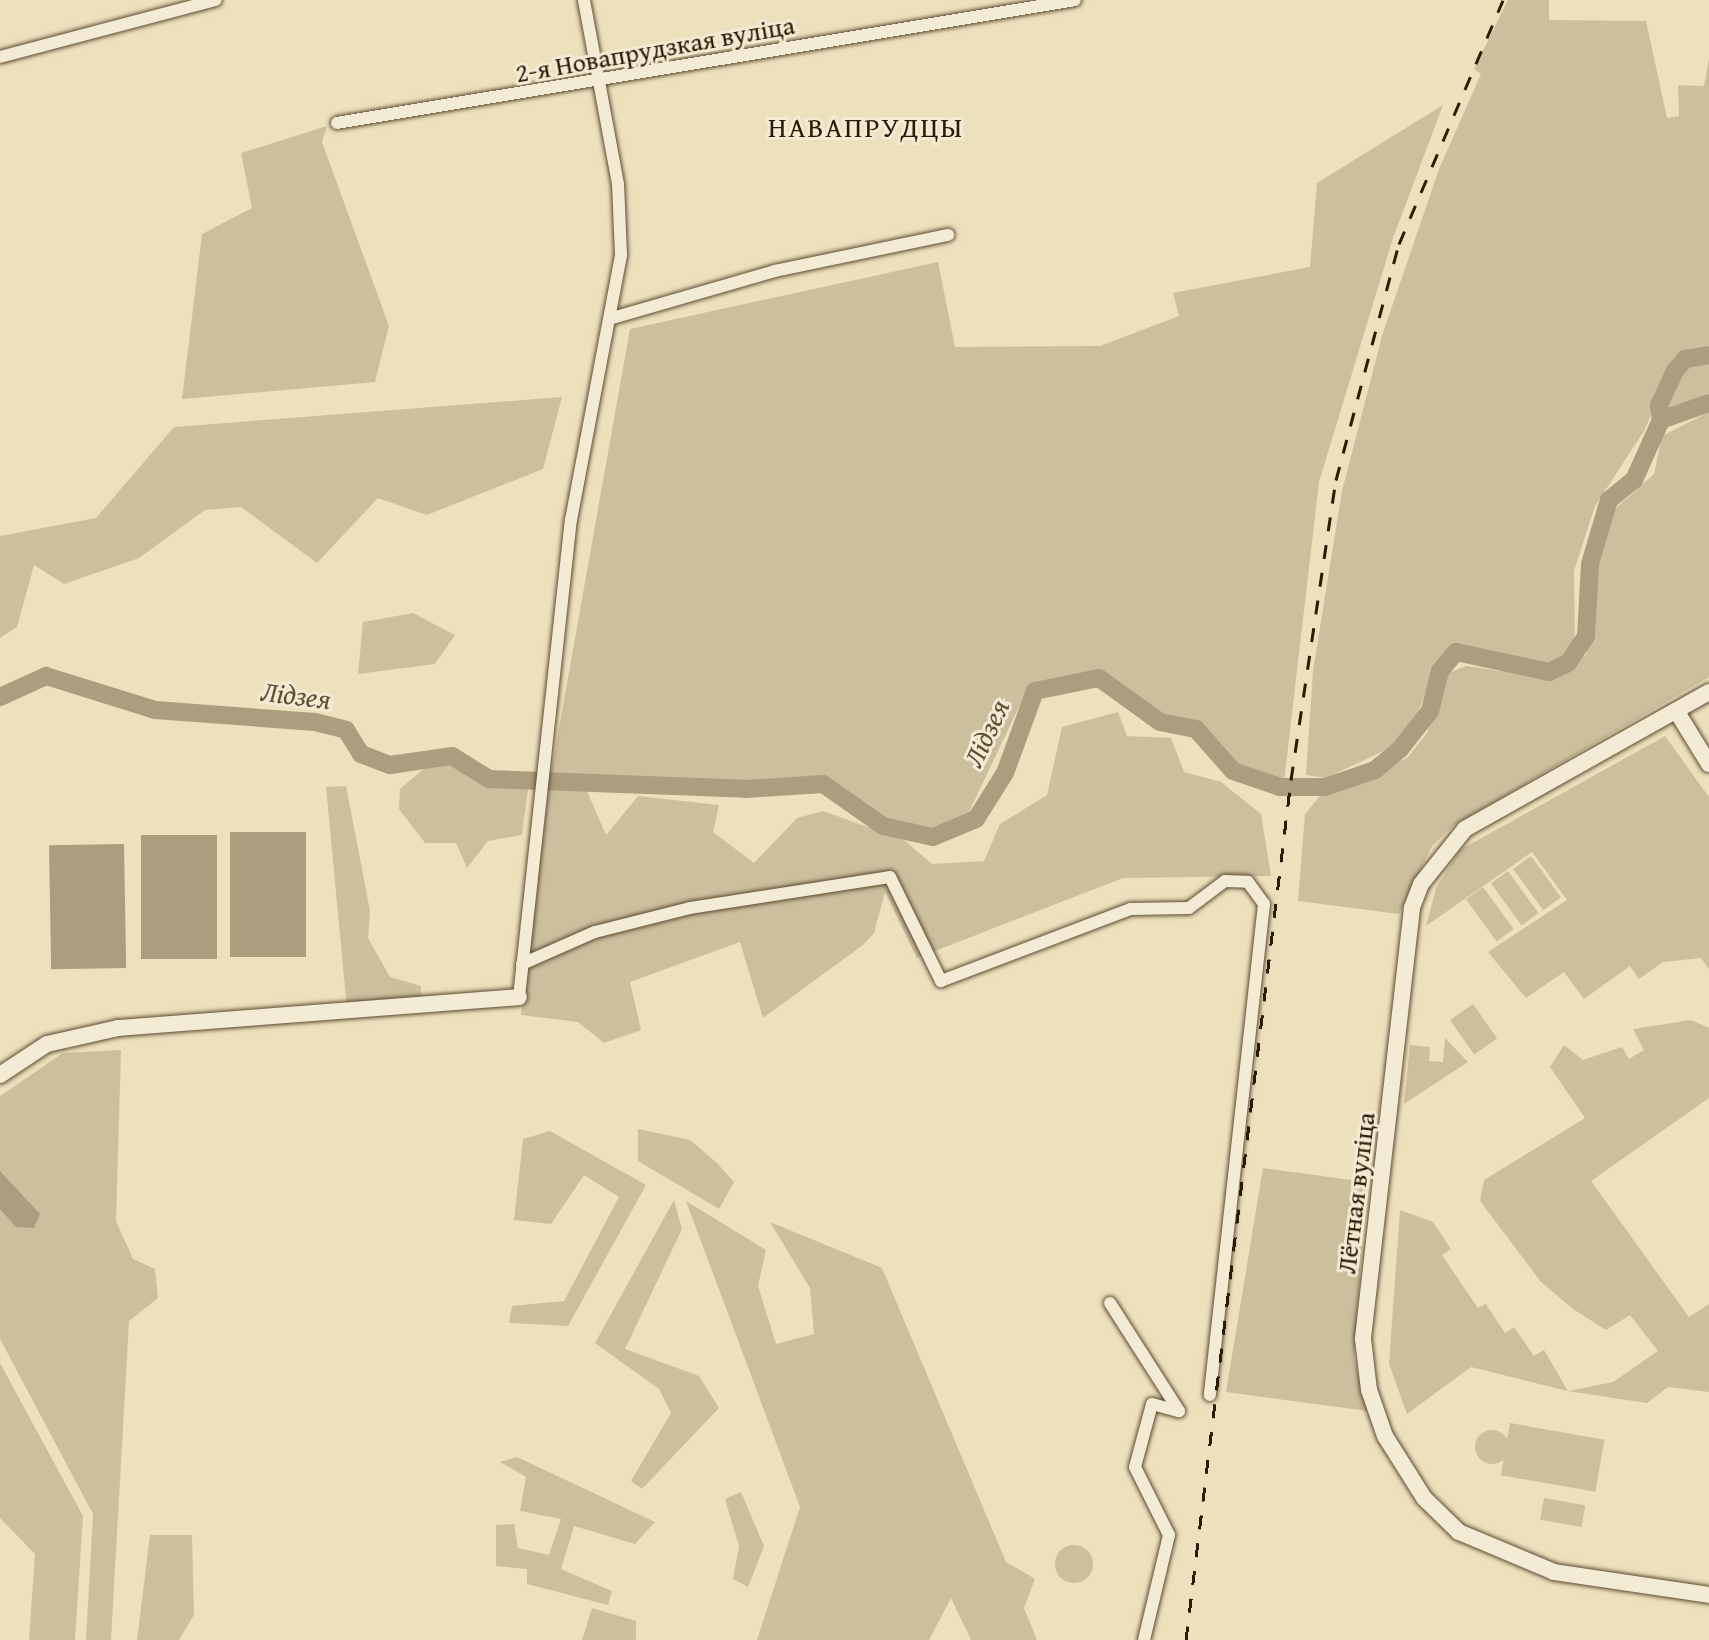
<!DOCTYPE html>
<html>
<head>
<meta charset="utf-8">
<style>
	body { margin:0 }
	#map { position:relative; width:1709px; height:1640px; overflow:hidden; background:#ede0bd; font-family:"Gentium Book Plus",serif }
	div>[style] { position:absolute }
	.green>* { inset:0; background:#ccbf9e; transform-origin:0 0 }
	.round { border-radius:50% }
	.water>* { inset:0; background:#ab9d7e; transform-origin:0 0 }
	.river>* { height:18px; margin:-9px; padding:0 9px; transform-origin:9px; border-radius:9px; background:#ab9d7e }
	.roads { filter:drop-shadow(0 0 2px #5c4c32) drop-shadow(0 0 2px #5c4c32) }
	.street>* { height:12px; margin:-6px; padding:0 6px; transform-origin:6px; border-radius:6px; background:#f3ebd4 }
	.secondary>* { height:16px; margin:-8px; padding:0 8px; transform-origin:8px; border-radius:8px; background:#f3ebd4 }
	.rail>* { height:3px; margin-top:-1.5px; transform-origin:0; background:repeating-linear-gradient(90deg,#2b1b04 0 14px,transparent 0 28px) }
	span { translate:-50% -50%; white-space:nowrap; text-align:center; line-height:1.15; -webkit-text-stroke:6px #f3ebd4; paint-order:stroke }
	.street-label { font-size:26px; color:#2b1b04 }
	.neighbourhood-label { font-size:28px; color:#2b1b04; letter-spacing:2px }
	.water-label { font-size:28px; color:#5e4f35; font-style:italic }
</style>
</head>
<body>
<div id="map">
	<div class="green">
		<i style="clip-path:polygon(1508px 0,1549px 0,1549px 20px,1646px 21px,1667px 118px,1679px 116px,1678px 85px,1704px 86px,1709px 59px,1709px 347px,1677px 357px,1644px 431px,1595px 506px,1574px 571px,1575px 648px,1559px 662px,1526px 665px,1459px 648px,1435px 666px,1414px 725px,1396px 745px,1326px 778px,1306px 775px,1313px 671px,1342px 491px,1382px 336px,1439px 169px,1481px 74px,1474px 69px)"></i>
		<i style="clip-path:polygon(1443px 105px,1393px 238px,1319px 482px,1284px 782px,1234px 768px,1193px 728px,1139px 708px,1101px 676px,1029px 686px,967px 816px,923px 835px,849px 805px,825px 781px,583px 782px,606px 835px,638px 796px,719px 805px,713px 832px,754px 863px,797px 818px,823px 811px,904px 840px,932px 864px,984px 861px,1000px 824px,1047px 795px,1062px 727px,1118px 712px,1127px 736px,1171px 738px,1184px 772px,1221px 782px,1261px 814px,1271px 876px,1123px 878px,917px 958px,885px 892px,874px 933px,863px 945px,763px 1018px,740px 942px,630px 982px,641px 1030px,604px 1043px,578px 1022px,521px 1015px,550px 779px,630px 329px,938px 262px,955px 347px,1100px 346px,1179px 316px,1173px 293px,1310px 267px,1317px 183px)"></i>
		<i style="clip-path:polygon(327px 126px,322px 142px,389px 326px,375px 382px,182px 399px,202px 234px,252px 208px,241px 153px)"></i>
		<i style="clip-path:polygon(1709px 360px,1709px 399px,1663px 416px,1678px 372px,1687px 361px)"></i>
		<i style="clip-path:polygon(562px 397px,543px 469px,427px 515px,378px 498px,317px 563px,241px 507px,205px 510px,139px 558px,64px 584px,34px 565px,17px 627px,0 638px,0 536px,96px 518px,174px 427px)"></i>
		<i style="clip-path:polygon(1709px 412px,1709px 677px,1454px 825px,1432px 846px,1399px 914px,1298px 901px,1305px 814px,1320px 796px,1407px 758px,1427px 733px,1448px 673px,1466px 666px,1549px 678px,1586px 655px,1596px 575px,1616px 508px,1654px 474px,1662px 436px)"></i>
		<i style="clip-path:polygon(413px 613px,455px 635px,435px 664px,358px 674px,363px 622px)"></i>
		<i style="clip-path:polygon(1665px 736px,1709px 797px,1709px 969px,1701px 958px,1663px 962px,1639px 979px,1630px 966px,1584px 999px,1564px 972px,1526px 998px,1488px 952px,1567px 900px,1532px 852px,1426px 926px,1436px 888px,1460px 850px)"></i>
		<i style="clip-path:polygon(440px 755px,489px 779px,529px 781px,522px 835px,488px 841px,467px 868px,456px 843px,425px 843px,399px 809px,400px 789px)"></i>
		<i style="clip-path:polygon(346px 786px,370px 911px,368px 938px,390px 977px,421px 986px,421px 1006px,347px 1009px,326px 787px)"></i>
		<i style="left:1531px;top:856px;width:51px;height:22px;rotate:54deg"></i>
		<i style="left:1508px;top:871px;width:52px;height:21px;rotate:54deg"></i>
		<i style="left:1483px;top:887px;width:52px;height:21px;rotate:54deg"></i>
		<i style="left:1473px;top:1004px;width:42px;height:28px;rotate:55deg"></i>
		<i style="clip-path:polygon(1691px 1020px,1709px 1028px,1709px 1098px,1591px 1181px,1689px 1317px,1709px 1304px,1709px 1392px,1668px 1387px,1647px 1403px,1567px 1391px,1471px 1367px,1407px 1414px,1389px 1364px,1400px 1210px,1433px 1222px,1451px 1249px,1442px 1255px,1478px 1308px,1486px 1304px,1505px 1333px,1514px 1327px,1534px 1356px,1544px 1350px,1568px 1391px,1613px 1382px,1658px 1351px,1630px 1315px,1606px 1330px,1573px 1309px,1541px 1282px,1480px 1201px,1484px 1180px,1585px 1118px,1550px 1067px,1564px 1045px,1583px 1060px,1622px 1047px,1629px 1059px,1644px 1050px,1633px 1029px)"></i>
		<i style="clip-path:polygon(1445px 1038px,1468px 1062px,1404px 1104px,1410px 1045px,1430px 1047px,1429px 1061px,1443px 1062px)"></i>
		<i style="clip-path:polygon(121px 1050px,116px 1221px,133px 1259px,155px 1269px,158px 1298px,129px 1321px,111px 1640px,86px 1640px,93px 1514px,0 1339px,0 1096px,63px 1053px)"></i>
		<i style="clip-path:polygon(638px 1129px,690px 1140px,717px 1163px,734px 1182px,719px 1209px,638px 1161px)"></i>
		<i style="clip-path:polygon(550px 1131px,646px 1185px,568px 1326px,509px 1323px,512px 1306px,564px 1301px,619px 1197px,584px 1175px,551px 1224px,514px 1220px,523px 1139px)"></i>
		<i style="clip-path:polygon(1263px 1168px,1366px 1182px,1354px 1359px,1368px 1411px,1226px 1392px)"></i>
		<i style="clip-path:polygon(674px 1200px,682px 1229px,625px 1349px,699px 1376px,719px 1408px,642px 1489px,631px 1481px,671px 1413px,659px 1389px,595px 1343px)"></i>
		<i style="clip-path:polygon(686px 1201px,766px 1250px,758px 1286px,776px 1344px,814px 1334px,810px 1288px,770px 1222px,882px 1268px,1006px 1562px,1035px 1579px,1024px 1608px,1037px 1640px,971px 1640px,951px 1598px,929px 1640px,757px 1640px,800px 1507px)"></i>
		<i style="clip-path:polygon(0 1363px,83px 1516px,75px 1640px,29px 1640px,35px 1554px,0 1518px)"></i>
		<i style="left:1510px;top:1423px;width:96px;height:53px;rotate:10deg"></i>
		<i class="round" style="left:1475px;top:1430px;width:34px;height:34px"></i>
		<i style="clip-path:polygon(517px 1457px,655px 1522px,635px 1544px,574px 1526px,561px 1569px,612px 1591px,608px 1605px,527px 1584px,527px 1569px,496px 1566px,496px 1525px,514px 1524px,518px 1548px,549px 1555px,561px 1519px,520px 1511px,526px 1477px,500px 1462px)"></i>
		<i style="clip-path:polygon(741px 1492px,764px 1546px,748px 1587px,733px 1579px,739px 1546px,725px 1499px)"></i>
		<i style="left:1544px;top:1498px;width:42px;height:22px;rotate:10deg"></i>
		<i style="clip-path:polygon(150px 1535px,192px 1535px,194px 1615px,179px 1640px,137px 1640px)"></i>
		<i class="round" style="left:1055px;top:1545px;width:38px;height:38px"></i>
		<i style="clip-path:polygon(592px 1608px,636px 1621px,636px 1640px,582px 1640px)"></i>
	</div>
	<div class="water">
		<i style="left:306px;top:832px;width:125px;height:76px;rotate:90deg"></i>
		<i style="left:217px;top:835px;width:124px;height:76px;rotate:90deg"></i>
		<i style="left:124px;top:844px;width:124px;height:75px;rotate:89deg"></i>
		<i style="clip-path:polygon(0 1171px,40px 1214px,34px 1228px,16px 1227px,0 1209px)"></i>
	</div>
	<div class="river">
		<i style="left:1661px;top:420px;width:15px;rotate:-98deg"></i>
		<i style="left:1659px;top:405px;width:38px;rotate:-65deg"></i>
		<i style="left:1675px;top:371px;width:16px;rotate:-50deg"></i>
		<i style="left:1685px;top:359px;width:24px;rotate:-9deg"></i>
		<i style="left:0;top:697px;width:51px;rotate:-24.5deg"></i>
		<i style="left:46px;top:676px;width:114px;rotate:17.3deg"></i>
		<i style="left:155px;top:710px;width:160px;rotate:4.3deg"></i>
		<i style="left:315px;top:722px;width:32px;rotate:14deg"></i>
		<i style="left:346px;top:730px;width:28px;rotate:58deg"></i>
		<i style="left:361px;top:754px;width:31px;rotate:21deg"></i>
		<i style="left:390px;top:765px;width:63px;rotate:-8.3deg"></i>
		<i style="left:452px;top:756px;width:44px;rotate:31.9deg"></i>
		<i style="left:489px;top:779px;width:257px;rotate:2.2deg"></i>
		<i style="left:746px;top:789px;width:77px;rotate:-3.7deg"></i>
		<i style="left:823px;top:784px;width:73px;rotate:35deg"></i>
		<i style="left:883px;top:826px;width:51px;rotate:12.4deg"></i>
		<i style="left:933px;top:837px;width:47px;rotate:-22.7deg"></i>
		<i style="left:976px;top:819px;width:54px;rotate:-57.8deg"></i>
		<i style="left:1005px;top:773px;width:87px;rotate:-69.9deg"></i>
		<i style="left:1035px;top:691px;width:65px;rotate:-11.5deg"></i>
		<i style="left:1099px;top:678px;width:75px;rotate:35.8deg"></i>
		<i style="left:1160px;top:722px;width:37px;rotate:11deg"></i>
		<i style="left:1196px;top:729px;width:56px;rotate:48.6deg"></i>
		<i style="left:1233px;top:771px;width:50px;rotate:18.8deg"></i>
		<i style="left:1280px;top:787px;width:45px"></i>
		<i style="left:1325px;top:787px;width:53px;rotate:-18.8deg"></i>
		<i style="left:1375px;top:770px;width:33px;rotate:-40deg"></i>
		<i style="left:1400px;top:749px;width:48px;rotate:-51.7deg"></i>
		<i style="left:1430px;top:711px;width:41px;rotate:-76deg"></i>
		<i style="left:1440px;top:671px;width:25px;rotate:-50deg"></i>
		<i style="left:1456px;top:652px;width:95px;rotate:12.1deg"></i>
		<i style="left:1549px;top:672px;width:21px;rotate:-25deg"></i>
		<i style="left:1568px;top:663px;width:32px;rotate:-56deg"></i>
		<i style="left:1586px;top:636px;width:72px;rotate:-86.8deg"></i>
		<i style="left:1590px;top:564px;width:67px;rotate:-73.5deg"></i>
		<i style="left:1609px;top:500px;width:32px;rotate:-39deg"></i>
		<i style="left:1634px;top:480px;width:66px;rotate:-65.8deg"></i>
		<i style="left:1661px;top:420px;width:51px;rotate:-19.5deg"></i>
	</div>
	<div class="roads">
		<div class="street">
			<i style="left:0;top:57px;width:223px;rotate:-14.8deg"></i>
			<i style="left:337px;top:123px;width:748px;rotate:-9.46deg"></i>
			<i style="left:612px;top:318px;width:170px;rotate:-16.1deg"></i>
			<i style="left:775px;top:271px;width:177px;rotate:-11.8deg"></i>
			<i style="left:522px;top:964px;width:80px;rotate:-23.7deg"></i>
			<i style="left:595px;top:932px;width:98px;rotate:-14.2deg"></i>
			<i style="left:690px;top:908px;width:202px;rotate:-8.8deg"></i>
			<i style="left:890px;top:877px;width:116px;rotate:63.9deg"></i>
			<i style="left:941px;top:981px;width:203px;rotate:-20.8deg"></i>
			<i style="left:1131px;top:909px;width:58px;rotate:-1deg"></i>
			<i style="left:1189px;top:908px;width:45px;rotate:-36.9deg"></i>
			<i style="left:1225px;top:881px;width:23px;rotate:2deg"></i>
			<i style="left:1248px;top:882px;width:27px;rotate:54deg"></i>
			<i style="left:1264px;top:904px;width:494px;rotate:96.3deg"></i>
			<i style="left:519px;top:997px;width:480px;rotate:-83.8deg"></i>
			<i style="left:571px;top:520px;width:270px;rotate:-79.3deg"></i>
			<i style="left:621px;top:255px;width:71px;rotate:-92.4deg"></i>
			<i style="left:618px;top:184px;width:187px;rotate:-100.5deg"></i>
			<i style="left:1110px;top:1303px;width:128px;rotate:57.4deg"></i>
			<i style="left:1144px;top:1640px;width:108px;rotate:-76.6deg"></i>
			<i style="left:1169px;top:1535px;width:76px;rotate:-116.6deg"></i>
			<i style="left:1135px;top:1467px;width:65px;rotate:-74.9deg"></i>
			<i style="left:1152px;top:1404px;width:28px;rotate:15deg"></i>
		</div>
		<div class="secondary">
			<i style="left:1709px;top:692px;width:280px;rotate:150.7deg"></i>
			<i style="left:1465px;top:829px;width:70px;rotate:128.7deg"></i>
			<i style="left:1421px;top:884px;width:26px;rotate:111deg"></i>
			<i style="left:1412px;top:908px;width:434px;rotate:96.5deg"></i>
			<i style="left:1363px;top:1339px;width:51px;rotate:83.3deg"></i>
			<i style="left:1369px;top:1390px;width:49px;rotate:70.8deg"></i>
			<i style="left:1385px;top:1436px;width:73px;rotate:57.8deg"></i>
			<i style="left:1424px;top:1498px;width:49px;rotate:44.2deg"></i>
			<i style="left:1459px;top:1532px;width:103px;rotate:22.8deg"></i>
			<i style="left:1554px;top:1572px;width:157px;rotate:8.4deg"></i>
			<i style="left:1677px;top:712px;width:61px;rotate:58.4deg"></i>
			<i style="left:0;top:1075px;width:56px;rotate:-33.4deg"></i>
			<i style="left:47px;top:1044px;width:73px;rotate:-12.7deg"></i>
			<i style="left:118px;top:1028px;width:402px;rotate:-4.4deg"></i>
		</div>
	</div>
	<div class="rail">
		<i style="left:1186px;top:1640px;width:866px;rotate:-83.04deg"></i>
		<i style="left:1291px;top:780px;width:303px;rotate:-81.5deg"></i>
		<i style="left:1336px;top:480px;width:244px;rotate:-75.1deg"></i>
		<i style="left:1399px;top:244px;width:265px;rotate:-66.9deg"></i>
	</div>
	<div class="street-label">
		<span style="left:655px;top:49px;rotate:-10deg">2-я Новапрудзкая вуліца</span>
		<span style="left:1356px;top:1193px;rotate:-83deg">Лётная вуліца</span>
	</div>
	<div class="neighbourhood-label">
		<span style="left:866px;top:127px">НАВАПРУДЦЫ</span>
	</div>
	<div class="water-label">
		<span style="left:296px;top:695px;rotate:7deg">Лідзея</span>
		<span style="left:986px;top:733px;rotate:-65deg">Лідзея</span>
	</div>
</div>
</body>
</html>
